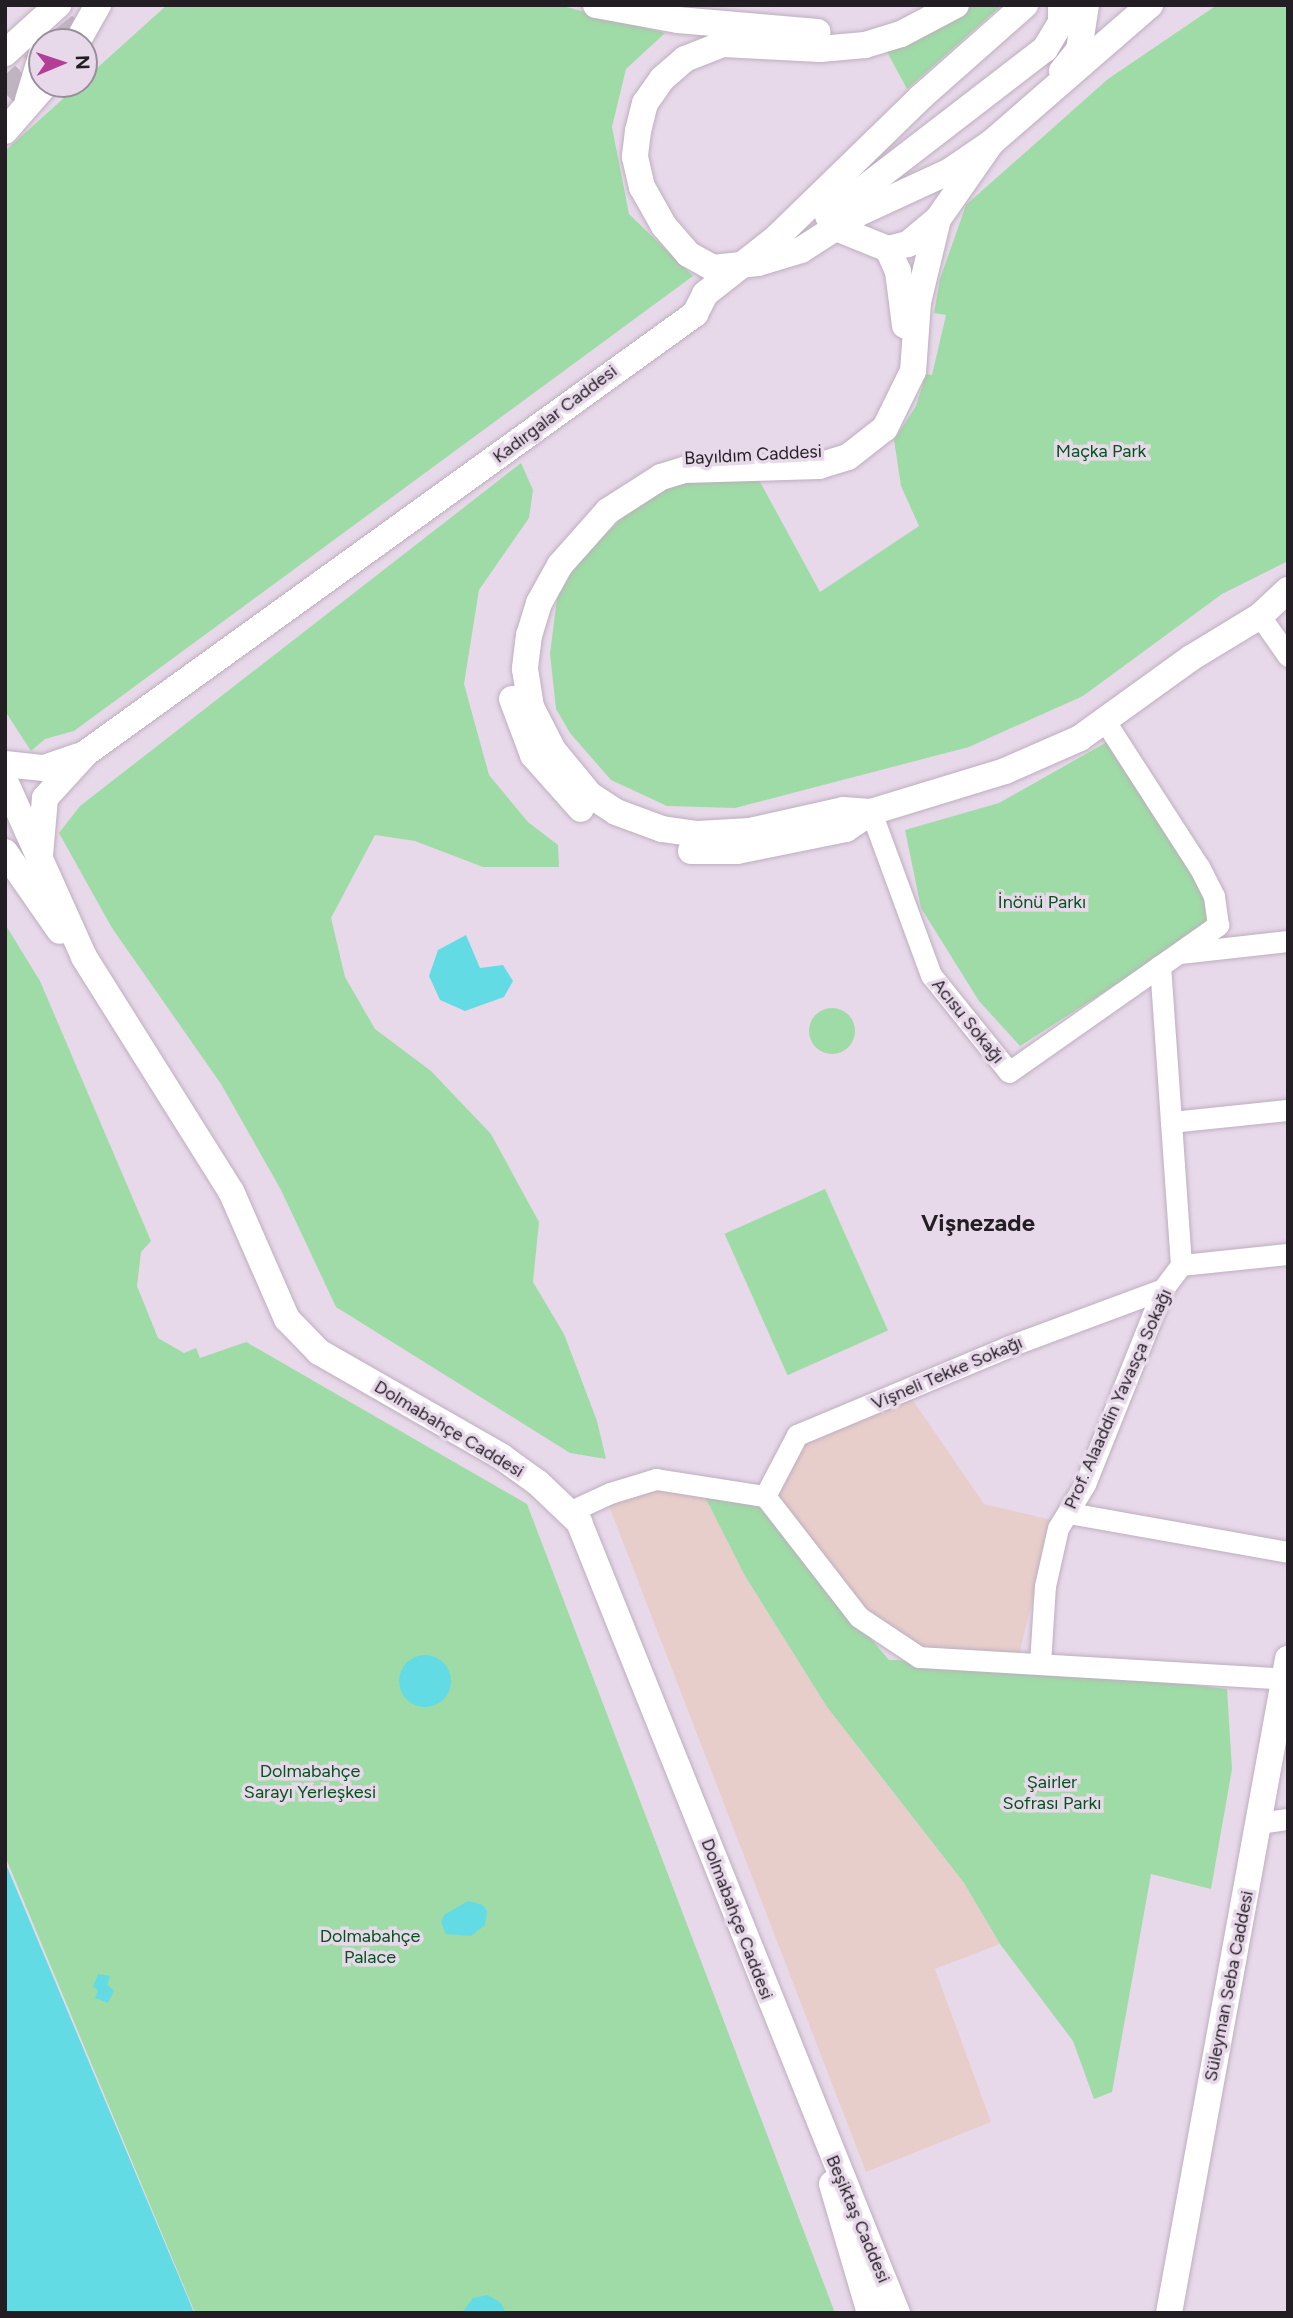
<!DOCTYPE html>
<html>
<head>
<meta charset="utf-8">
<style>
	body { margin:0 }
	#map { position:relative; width:1293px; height:2318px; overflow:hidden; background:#e8d9ea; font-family:Figtree,sans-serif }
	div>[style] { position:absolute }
	.education>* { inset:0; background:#e8cecb }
	.green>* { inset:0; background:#9fdba6; transform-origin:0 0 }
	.round { border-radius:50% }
	.water>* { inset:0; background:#62dbe5 }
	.major-tunnel>* { height:26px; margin-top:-13px; transform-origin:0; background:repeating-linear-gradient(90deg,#c1b4c2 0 26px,transparent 0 39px) }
	.roads { filter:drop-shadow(0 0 2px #bdaebf) drop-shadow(0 0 2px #bdaebf) }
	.minor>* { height:21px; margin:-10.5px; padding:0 10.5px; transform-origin:10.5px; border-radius:10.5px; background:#fff }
	.major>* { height:26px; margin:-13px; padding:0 13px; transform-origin:13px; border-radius:13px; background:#fff }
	span { translate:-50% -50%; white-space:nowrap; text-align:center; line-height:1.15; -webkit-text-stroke:7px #e8d9ea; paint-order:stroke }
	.street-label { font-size:18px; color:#231e24 }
	.park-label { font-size:18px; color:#03531d }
	.district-label { font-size:24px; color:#231e24; font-weight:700 }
	.frame { position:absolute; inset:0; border:7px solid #231e24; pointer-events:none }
	.north { position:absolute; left:28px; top:28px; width:70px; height:70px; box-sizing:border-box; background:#e8d9ea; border:2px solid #998e9b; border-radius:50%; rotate:88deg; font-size:19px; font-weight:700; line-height:28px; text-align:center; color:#231e24 }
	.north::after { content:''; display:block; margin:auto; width:24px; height:32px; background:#b33e96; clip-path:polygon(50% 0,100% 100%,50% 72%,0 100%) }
</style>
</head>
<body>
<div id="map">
	<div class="education">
		<i style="clip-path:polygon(910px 1396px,984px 1504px,1052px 1520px,1019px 1655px,920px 1651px,862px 1612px,776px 1494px,801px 1442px)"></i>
		<i style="clip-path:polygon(656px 1487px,704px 1495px,745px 1576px,827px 1707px,964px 1883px,1000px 1944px,935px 1969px,991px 2122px,866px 2172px,609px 1506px)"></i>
	</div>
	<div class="green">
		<i style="clip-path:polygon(167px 5px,559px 5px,665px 33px,626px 69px,612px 127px,629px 214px,693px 276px,74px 731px,45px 739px,31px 751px,5px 711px,5px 151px)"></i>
		<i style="clip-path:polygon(965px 5px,1002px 5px,907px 89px,886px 50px)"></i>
		<i style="clip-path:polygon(1217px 5px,1288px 5px,1288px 561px,1222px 594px,1083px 696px,969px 747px,735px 808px,667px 806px,611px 780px,570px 733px,556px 709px,550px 654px,557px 598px,580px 558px,636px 505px,668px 487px,701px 477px,759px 480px,820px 592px,919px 526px,901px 486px,894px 440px,916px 406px,926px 374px,932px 375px,946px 315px,934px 313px,940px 279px,966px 205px,1108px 79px)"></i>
		<i style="clip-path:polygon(521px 463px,533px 490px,529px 518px,479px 590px,464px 684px,489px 775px,528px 822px,558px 845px,559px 867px,483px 867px,415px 841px,375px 835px,331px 918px,345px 977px,375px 1029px,431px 1071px,491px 1134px,539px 1222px,533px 1282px,564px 1334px,597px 1421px,606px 1459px,570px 1453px,336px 1307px,281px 1190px,221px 1084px,112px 928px,59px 833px,80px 806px)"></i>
		<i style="clip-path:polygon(1107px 742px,1212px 906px,1202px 928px,1182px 942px,1020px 1046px,979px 1001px,921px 908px,905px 830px,999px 803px)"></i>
		<i style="clip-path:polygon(5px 924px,40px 981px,151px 1241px,141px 1252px,137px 1286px,158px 1338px,184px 1353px,196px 1348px,200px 1358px,246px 1342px,527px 1504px,835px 2313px,195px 2313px,5px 1856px)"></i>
		<i class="round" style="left:809px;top:1008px;width:46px;height:46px"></i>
		<i style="left:825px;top:1189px;width:155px;height:110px;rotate:66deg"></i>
		<i style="clip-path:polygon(704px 1495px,759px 1507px,889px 1660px,1011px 1663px,1227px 1689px,1232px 1769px,1211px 1889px,1151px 1874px,1112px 2092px,1094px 2099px,1073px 2041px,1000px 1944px,964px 1883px,827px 1707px,745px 1576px)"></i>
	</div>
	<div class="water">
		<i style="clip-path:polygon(466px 935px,480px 968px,503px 965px,513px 981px,504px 997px,465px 1011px,440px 1000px,429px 976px,438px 950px)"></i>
		<i class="round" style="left:399px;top:1655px;width:52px;height:52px"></i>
		<i style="clip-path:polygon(5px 1862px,188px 2298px,194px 2313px,5px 2313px)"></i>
		<i style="clip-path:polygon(468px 1901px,483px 1905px,487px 1911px,485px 1925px,471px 1936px,446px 1934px,441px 1922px,444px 1915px)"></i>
		<i style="clip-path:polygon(98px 1974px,110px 1976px,107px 1985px,114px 1990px,108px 2003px,95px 1998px,98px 1991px,93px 1986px)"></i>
		<i style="clip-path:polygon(488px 2295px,501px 2303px,506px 2313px,462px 2313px,473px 2298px)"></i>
	</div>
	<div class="major-tunnel">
		<i style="left:60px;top:42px;width:43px;rotate:-38.5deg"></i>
		<i style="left:5px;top:93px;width:51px;rotate:-43.4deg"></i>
	</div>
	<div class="roads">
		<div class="minor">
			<i style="left:1260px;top:616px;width:49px;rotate:55deg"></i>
			<i style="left:871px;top:812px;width:174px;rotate:69.8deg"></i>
			<i style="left:931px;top:975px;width:124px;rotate:51.2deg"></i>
			<i style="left:1009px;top:1072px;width:256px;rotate:-35.1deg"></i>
			<i style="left:1218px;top:925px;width:29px;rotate:-98deg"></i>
			<i style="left:1214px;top:896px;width:33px;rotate:-117deg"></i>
			<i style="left:1199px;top:867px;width:174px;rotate:-122.8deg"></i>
			<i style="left:1181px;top:953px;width:108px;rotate:-6.4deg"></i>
			<i style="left:1171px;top:1122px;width:118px;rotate:-5.9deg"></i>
			<i style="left:1181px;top:1265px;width:108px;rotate:-5.9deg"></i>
			<i style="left:765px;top:1496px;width:153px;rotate:52.2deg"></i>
			<i style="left:859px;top:1617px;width:72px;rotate:33.7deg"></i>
			<i style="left:919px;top:1657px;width:370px;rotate:3.4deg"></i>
			<i style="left:765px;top:1496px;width:69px;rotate:-62.3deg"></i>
			<i style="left:797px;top:1435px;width:228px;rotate:-22.7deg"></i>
			<i style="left:1007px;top:1347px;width:166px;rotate:-20.4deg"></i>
			<i style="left:571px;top:1511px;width:43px;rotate:-24.8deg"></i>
			<i style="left:610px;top:1493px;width:48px;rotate:-16.9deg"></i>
			<i style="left:656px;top:1479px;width:110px;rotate:8.9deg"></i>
			<i style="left:1069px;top:1513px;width:222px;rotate:10.1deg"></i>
			<i style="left:1040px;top:1663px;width:77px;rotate:-86.3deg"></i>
			<i style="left:1045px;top:1586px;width:59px;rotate:-77.4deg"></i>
			<i style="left:1058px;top:1528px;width:52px;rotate:-58.5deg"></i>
			<i style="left:1085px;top:1484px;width:210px;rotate:-68.2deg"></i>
			<i style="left:1163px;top:1289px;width:30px;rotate:-53deg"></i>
			<i style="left:1181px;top:1265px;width:300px;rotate:-94deg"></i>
			<i style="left:1259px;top:1823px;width:29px;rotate:-8deg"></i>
		</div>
		<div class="major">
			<i style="left:596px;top:5px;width:83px;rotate:10.4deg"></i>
			<i style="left:678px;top:20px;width:140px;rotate:4.9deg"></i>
			<i style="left:956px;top:5px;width:62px;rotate:152.2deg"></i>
			<i style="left:901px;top:34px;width:38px;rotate:163deg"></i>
			<i style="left:865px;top:45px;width:45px;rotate:174.9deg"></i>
			<i style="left:820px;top:49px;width:97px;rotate:-177deg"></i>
			<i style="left:723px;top:44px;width:41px;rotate:158.5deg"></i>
			<i style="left:685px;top:59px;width:30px;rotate:139deg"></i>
			<i style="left:662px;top:79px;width:29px;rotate:125deg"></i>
			<i style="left:645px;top:103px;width:29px;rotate:104deg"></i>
			<i style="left:638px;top:131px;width:26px;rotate:97deg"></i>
			<i style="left:635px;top:157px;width:31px;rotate:77deg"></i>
			<i style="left:642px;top:187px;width:45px;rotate:60.6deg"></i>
			<i style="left:664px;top:226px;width:37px;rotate:49deg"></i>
			<i style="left:688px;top:254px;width:29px;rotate:29deg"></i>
			<i style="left:713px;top:268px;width:45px;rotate:-6.3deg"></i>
			<i style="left:758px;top:263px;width:45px;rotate:-16.8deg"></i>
			<i style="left:801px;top:250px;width:67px;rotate:-32.7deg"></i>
			<i style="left:857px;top:214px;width:102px;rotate:-24.8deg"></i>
			<i style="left:950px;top:171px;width:50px;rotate:-34.3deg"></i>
			<i style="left:991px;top:143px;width:211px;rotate:-41deg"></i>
			<i style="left:77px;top:42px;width:43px;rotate:-60.4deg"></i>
			<i style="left:5px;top:53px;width:72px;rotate:-42.2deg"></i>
			<i style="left:1062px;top:71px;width:27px;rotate:-51deg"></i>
			<i style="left:1079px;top:50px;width:46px;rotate:-81.2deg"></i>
			<i style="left:28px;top:100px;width:48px;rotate:-73.1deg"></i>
			<i style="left:5px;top:131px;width:62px;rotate:-48.9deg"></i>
			<i style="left:991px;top:143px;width:93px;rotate:124.9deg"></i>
			<i style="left:938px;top:219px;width:85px;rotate:103.5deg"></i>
			<i style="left:918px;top:302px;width:69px;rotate:94.1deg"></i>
			<i style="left:913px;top:371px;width:64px;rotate:116.2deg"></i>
			<i style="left:885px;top:428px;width:47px;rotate:141.9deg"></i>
			<i style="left:848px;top:457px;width:30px;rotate:163deg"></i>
			<i style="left:819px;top:466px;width:135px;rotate:178.3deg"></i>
			<i style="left:684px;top:470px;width:24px;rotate:163deg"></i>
			<i style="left:661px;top:477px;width:63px;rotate:147.3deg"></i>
			<i style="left:608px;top:511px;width:72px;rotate:131.6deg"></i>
			<i style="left:560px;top:565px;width:43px;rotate:118.9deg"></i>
			<i style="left:539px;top:603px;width:34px;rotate:107deg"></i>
			<i style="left:529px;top:635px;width:34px;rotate:97deg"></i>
			<i style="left:525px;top:669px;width:38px;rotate:81deg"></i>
			<i style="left:531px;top:707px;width:48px;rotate:62.9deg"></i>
			<i style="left:553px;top:750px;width:58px;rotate:50.6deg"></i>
			<i style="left:590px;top:795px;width:31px;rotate:33deg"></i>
			<i style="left:616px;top:812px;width:49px;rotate:20.3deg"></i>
			<i style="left:662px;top:829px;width:36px;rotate:8deg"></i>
			<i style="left:698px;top:834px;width:52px;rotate:-3.3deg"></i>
			<i style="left:750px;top:831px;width:95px;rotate:-12.7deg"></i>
			<i style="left:843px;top:810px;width:28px;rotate:4deg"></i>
			<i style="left:871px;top:812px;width:140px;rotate:-17deg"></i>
			<i style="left:1005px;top:771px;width:82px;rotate:-23.7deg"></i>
			<i style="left:1080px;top:738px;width:137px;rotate:-35.8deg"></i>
			<i style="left:1191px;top:658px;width:81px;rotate:-31.3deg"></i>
			<i style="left:1260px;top:616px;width:38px;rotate:-43deg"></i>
			<i style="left:828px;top:216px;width:274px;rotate:-37.6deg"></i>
			<i style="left:1045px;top:49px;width:31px;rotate:-59deg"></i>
			<i style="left:1061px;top:22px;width:17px;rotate:-90deg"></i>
			<i style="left:836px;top:228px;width:56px;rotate:22deg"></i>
			<i style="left:888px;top:249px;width:24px;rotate:66deg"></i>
			<i style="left:898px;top:271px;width:55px;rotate:82.7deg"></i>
			<i style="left:888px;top:249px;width:21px;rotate:-14deg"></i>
			<i style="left:908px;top:244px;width:39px;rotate:-40deg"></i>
			<i style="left:512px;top:699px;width:60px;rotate:69.4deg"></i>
			<i style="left:533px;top:755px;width:72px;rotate:48.4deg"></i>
			<i style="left:5px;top:764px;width:39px;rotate:6deg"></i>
			<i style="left:44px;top:768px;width:36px;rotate:-19deg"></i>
			<i style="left:5px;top:781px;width:193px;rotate:65.8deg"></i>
			<i style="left:84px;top:957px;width:276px;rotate:57.9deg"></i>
			<i style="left:231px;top:1191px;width:140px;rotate:66.4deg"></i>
			<i style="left:287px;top:1319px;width:46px;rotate:45.9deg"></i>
			<i style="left:319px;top:1352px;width:211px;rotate:29.8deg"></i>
			<i style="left:502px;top:1457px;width:44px;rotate:35.8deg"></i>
			<i style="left:538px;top:1483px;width:57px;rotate:43.6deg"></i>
			<i style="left:579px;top:1522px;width:853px;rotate:68.1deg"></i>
			<i style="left:691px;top:851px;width:46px"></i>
			<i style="left:737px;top:851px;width:111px;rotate:-11.4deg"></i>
			<i style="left:846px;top:829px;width:30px;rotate:-34deg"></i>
			<i style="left:5px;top:852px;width:96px;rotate:55.2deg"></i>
			<i style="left:40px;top:856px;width:58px;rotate:-85.1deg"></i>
			<i style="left:45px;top:798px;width:61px;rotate:-47.7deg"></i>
			<i style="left:86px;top:753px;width:751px;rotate:-35.79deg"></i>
			<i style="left:695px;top:314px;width:22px;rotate:-63deg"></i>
			<i style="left:705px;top:294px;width:89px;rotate:-38.2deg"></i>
			<i style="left:775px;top:239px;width:204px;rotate:-44.2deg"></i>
			<i style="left:921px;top:97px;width:139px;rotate:-41.5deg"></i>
			<i style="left:832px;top:2184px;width:134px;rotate:73.6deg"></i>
			<i style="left:1169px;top:2313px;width:665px;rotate:-79.69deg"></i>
		</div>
	</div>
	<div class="street-label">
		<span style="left:555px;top:414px;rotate:-37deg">Kadırgalar Caddesi</span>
		<span style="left:753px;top:455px;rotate:-3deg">Bayıldım Caddesi</span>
		<span style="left:968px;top:1021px;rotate:51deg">Acısu Sokağı</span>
		<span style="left:947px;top:1373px;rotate:-23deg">Vişneli Tekke Sokağı</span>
		<span style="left:1118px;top:1399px;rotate:-66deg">Prof. Alaaddin Yavasça Sokağı</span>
		<span style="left:449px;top:1429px;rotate:31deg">Dolmabahçe Caddesi</span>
		<span style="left:737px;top:1919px;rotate:69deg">Dolmabahçe Caddesi</span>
		<span style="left:1229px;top:1986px;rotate:-79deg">Süleyman Seba Caddesi</span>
		<span style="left:858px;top:2219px;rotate:67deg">Beşiktaş Caddesi</span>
	</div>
	<div class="park-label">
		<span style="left:1101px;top:451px">Maçka Park</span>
		<span style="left:1042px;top:902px">İnönü Parkı</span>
		<span style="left:310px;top:1782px">Dolmabahçe<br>Sarayı Yerleşkesi</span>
		<span style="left:1052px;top:1793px">Şairler<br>Sofrası Parkı</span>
		<span style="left:370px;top:1947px">Dolmabahçe<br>Palace</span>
	</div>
	<div class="district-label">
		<span style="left:978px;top:1223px">Vişnezade</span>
	</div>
	<div class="frame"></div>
	<div class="north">N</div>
</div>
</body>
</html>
